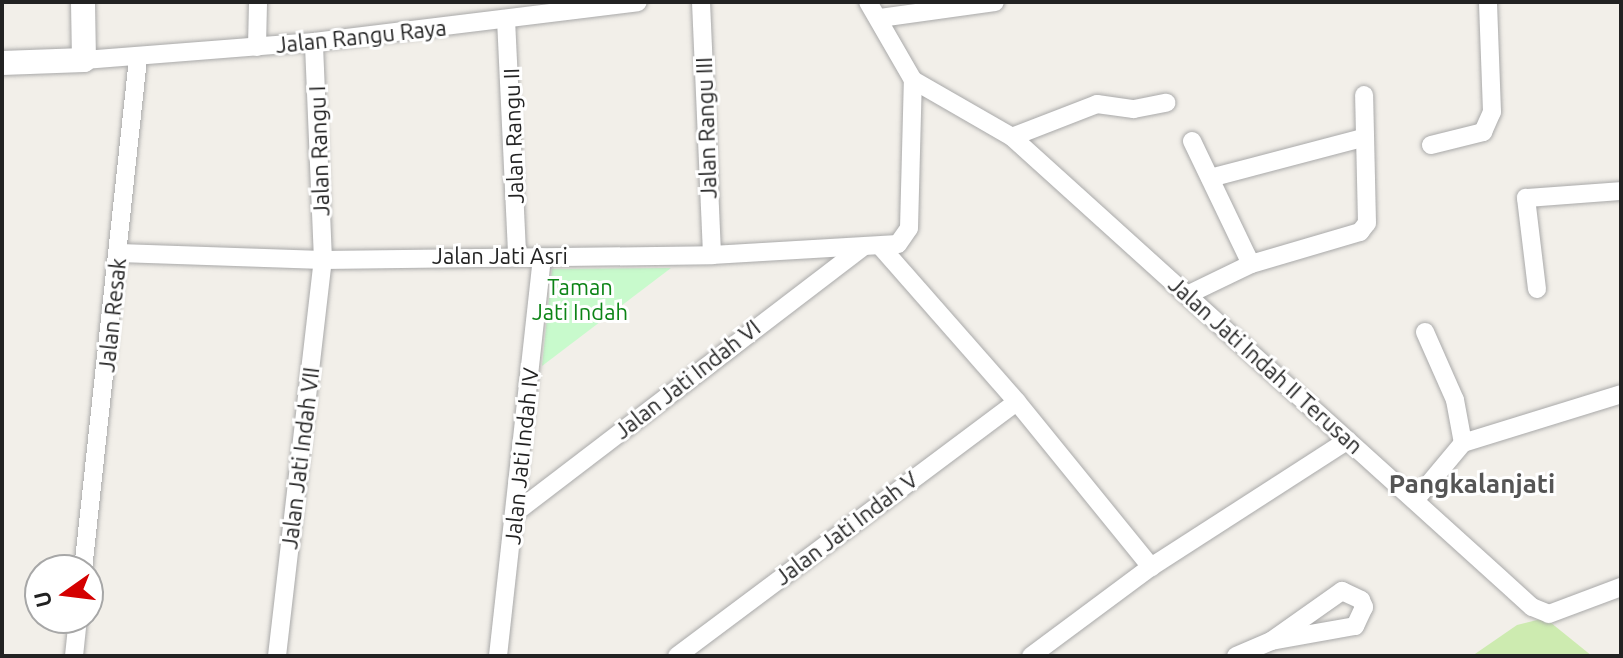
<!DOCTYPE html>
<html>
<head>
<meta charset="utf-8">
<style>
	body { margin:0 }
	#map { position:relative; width:1623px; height:658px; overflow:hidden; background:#f2efe9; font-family:Ubuntu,sans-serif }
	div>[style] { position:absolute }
	.grass>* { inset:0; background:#cdebb0 }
	.park>* { inset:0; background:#c8facc }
	.roads { filter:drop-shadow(0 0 2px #a9a9a9) drop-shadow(0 0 2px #a9a9a9) }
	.minor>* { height:18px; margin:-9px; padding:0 9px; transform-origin:9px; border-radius:9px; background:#fff }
	.tertiary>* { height:24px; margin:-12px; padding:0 12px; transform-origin:12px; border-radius:12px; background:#fff }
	span { translate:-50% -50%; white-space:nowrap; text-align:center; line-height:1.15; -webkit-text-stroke:6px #fff; paint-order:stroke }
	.street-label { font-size:22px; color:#222 }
	.park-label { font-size:22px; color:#0c8416 }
	.quarter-label { font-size:26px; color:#555; font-weight:700 }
	.frame { position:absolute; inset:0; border:4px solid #222; pointer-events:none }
	.north { position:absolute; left:24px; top:554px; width:80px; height:80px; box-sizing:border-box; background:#fff; border:2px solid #a7a7a7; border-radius:50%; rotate:256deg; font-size:22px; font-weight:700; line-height:32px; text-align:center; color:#222 }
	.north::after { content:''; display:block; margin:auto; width:28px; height:36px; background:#d40000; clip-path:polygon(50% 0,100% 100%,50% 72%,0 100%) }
</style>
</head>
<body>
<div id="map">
	<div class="grass">
		<i style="clip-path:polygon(1545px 618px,1592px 656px,1472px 656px,1517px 625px)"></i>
	</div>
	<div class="park">
		<i style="clip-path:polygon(671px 268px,542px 366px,552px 269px)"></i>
	</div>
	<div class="roads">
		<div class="minor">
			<i style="left:701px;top:2px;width:253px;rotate:87.5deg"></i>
			<i style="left:880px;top:18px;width:116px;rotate:-7.9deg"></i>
			<i style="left:506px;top:19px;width:235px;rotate:87.3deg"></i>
			<i style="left:257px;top:47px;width:45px;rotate:-88.7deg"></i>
			<i style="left:84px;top:60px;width:231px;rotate:-4.5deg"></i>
			<i style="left:314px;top:42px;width:326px;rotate:-7deg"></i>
			<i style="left:913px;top:80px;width:114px;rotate:29.9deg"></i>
			<i style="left:1012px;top:137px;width:701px;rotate:42.11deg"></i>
			<i style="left:1532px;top:607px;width:18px;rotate:22deg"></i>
			<i style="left:1549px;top:614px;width:77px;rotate:-20.6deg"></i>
			<i style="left:1012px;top:137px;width:91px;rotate:-21.2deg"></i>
			<i style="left:1097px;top:104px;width:37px;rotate:8deg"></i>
			<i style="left:1134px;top:109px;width:33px;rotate:-11deg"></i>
			<i style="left:1192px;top:141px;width:136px;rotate:64.4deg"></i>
			<i style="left:1431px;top:145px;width:54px;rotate:-14deg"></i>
			<i style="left:1483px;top:132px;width:22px;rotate:-66deg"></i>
			<i style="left:1492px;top:112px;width:110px;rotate:-92.1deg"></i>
			<i style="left:1210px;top:178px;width:158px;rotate:-14.7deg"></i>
			<i style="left:881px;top:247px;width:206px;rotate:48.7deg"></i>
			<i style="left:1017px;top:402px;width:213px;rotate:50.9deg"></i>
			<i style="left:119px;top:253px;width:204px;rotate:2deg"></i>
			<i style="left:323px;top:260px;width:389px;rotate:-0.7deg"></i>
			<i style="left:712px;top:255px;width:186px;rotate:-3.4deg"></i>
			<i style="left:898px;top:244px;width:19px;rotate:-55deg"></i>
			<i style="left:909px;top:228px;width:148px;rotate:-88.5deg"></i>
			<i style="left:913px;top:80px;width:90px;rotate:-120deg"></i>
			<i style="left:1537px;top:289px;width:92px;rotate:-96.9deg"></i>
			<i style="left:1526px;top:198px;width:95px;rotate:-4.2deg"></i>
			<i style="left:1187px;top:295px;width:71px;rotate:-25.8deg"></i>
			<i style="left:1251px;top:264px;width:114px;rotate:-16.4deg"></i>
			<i style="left:1360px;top:232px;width:11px;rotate:-52deg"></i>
			<i style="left:1367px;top:223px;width:128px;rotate:-91.3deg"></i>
			<i style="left:1425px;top:332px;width:74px;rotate:66.2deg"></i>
			<i style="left:1455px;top:400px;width:44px;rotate:79.5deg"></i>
			<i style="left:1417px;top:498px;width:72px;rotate:-50.1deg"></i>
			<i style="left:1463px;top:443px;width:165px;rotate:-17.2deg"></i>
			<i style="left:515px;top:513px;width:437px;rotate:-37.4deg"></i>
			<i style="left:83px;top:570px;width:514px;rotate:-83.86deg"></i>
			<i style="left:74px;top:656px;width:38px;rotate:-84deg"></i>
			<i style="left:277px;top:656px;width:399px;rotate:-83.4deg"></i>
			<i style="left:323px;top:260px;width:218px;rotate:-92.4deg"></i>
			<i style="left:498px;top:656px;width:401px;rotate:-83.7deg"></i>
			<i style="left:677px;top:656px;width:424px;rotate:-36.8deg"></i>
			<i style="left:1031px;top:656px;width:149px;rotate:-36.6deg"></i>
			<i style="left:1151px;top:567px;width:234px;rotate:-32.8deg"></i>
			<i style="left:1236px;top:656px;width:38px;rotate:-23deg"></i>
			<i style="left:1271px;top:641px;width:87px;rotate:-35.2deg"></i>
			<i style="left:1342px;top:591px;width:21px;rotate:25deg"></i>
			<i style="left:1361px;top:600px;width:8px;rotate:67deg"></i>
			<i style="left:1364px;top:607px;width:21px;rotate:115deg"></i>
			<i style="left:1355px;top:626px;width:85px;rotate:169.9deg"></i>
		</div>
		<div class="tertiary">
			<i style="left:2px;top:63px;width:82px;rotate:-2.1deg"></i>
			<i style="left:84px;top:60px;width:58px;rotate:-91deg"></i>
		</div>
	</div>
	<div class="street-label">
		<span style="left:361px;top:36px;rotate:-6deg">Jalan Rangu Raya</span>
		<span style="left:706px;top:128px;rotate:-92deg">Jalan Rangu III</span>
		<span style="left:513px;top:136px;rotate:-92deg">Jalan Rangu II</span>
		<span style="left:319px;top:151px;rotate:-92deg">Jalan Rangu I</span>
		<span style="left:500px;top:256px">Jalan Jati Asri</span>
		<span style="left:112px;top:315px;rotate:-84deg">Jalan Resak</span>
		<span style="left:1266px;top:365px;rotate:42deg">Jalan Jati Indah II Terusan</span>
		<span style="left:687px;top:379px;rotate:-38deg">Jalan Jati Indah VI</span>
		<span style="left:521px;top:456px;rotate:-84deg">Jalan Jati Indah IV</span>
		<span style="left:300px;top:458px;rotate:-83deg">Jalan Jati Indah VII</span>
		<span style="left:846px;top:528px;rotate:-37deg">Jalan Jati Indah V</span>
	</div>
	<div class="park-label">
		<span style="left:580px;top:299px">Taman<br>Jati Indah</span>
	</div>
	<div class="quarter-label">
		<span style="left:1472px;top:484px">Pangkalanjati</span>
	</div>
	<div class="frame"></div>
	<div class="north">U</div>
</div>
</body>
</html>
